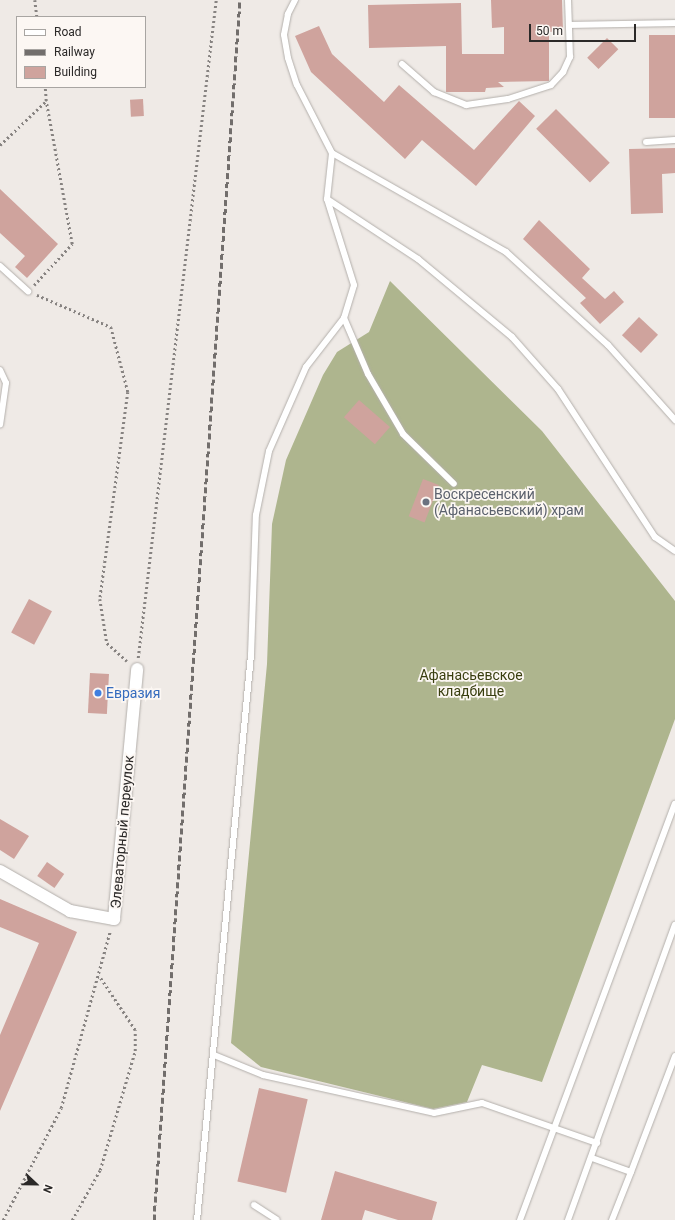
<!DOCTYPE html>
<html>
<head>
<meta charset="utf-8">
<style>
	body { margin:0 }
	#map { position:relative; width:675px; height:1220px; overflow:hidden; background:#efeae6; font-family:Roboto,sans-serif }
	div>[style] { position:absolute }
	.forest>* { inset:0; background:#aeb58e }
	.building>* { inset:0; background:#cfa39d; transform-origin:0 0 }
	.path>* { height:2.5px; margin-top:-1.25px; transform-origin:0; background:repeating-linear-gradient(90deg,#878381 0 2px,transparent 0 5px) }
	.roads { filter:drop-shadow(0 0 1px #b3afab) drop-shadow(0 0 1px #b3afab) }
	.lane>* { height:6px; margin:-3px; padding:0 3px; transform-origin:3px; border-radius:3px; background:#fff }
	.street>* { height:12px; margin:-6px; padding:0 6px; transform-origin:6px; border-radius:6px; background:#fff }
	.rail>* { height:3px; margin-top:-1.5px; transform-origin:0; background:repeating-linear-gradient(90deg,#726e6c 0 6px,transparent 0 9px) }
	.dots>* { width:11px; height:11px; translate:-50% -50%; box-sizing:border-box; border:2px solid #fcf7f3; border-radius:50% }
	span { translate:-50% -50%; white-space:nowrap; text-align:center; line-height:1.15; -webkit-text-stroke:3.5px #fcf7f3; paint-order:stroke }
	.worship-label { font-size:14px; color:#5b616d }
	.left { translate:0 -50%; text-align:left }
	.park-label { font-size:14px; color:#393e0f }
	.shop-label { font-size:14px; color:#366cbe }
	.street-label { font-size:14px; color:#2b2928 }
	.legend { position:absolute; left:16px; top:16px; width:130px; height:72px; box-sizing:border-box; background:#fcf7f3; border:1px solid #a8a5a2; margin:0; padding:5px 7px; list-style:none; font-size:12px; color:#2b2928 }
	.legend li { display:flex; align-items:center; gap:8px; height:20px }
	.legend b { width:20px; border:1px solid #a8a5a2 }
	.north { position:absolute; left:16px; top:1164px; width:40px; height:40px; -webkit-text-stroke:3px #fcf7f3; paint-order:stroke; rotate:112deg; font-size:11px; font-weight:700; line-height:16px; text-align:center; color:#2b2928 }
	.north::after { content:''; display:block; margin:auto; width:14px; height:18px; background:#2b2928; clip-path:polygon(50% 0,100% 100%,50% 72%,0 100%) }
	.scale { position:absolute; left:529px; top:24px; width:107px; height:18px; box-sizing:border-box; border:2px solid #2b2928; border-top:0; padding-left:5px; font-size:12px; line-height:14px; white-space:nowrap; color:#2b2928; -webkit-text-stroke:3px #fcf7f3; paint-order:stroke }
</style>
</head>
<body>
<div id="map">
	<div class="forest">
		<i style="clip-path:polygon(390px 281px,542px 431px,675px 601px,675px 719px,542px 1082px,482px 1065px,467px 1102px,433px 1109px,261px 1067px,231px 1043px,267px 664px,272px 524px,286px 460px,323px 375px,337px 352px,369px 332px)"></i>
	</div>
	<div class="building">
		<i style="clip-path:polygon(491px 0,562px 0,563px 31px,549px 32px,549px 81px,498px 82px,504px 87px,486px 88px,485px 92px,446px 92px,446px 46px,369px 48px,368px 5px,461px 3px,462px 54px,504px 54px,504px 27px,492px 28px)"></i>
		<i style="clip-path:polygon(319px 26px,332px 54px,384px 102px,399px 85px,474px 150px,519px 101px,535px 116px,476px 186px,422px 140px,405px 159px,311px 72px,295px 36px)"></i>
		<i style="left:649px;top:35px;width:26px;height:83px"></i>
		<i style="left:607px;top:38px;width:16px;height:28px;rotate:45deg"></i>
		<i style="left:143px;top:99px;width:17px;height:13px;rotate:87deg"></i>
		<i style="left:556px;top:109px;width:76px;height:28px;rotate:45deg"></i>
		<i style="clip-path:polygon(675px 148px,675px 173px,662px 174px,663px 213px,631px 214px,629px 149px)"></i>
		<i style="clip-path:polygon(0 189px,58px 244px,27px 278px,15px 267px,25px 256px,0 233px)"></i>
		<i style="clip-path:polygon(539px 220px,590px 269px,582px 278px,605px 299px,614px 291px,624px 302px,600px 324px,580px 303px,586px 298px,523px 239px)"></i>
		<i style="left:639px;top:317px;width:26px;height:25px;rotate:43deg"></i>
		<i style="left:359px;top:400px;width:41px;height:23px;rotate:41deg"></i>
		<i style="left:423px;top:479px;width:17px;height:40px;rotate:21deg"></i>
		<i style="left:29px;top:599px;width:26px;height:38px;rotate:28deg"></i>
		<i style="left:90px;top:673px;width:19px;height:40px;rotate:3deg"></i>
		<i style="clip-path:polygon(0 819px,29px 836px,14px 859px,0 850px)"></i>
		<i style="left:47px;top:862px;width:21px;height:17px;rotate:35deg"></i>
		<i style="clip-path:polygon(0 899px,77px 932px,0 1111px,0 1035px,39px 943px,0 927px)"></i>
		<i style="left:259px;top:1088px;width:50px;height:96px;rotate:13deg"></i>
		<i style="clip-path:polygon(335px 1171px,437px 1202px,432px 1220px,398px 1220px,365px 1210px,362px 1220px,321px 1220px)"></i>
	</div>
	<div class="path">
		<i style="left:35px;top:0;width:17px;rotate:83deg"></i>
		<i style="left:0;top:145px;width:64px;rotate:-43.7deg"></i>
		<i style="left:46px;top:101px;width:14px;rotate:-94deg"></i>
		<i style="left:34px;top:285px;width:56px;rotate:-47.2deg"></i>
		<i style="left:72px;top:244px;width:145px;rotate:-100.3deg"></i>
		<i style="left:37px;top:295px;width:81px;rotate:23.4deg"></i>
		<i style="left:111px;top:327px;width:67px;rotate:75.3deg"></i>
		<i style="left:128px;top:392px;width:209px;rotate:97.7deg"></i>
		<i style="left:100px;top:599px;width:45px;rotate:81deg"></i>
		<i style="left:107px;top:643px;width:27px;rotate:42deg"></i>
		<i style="left:138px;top:658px;width:663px;rotate:-83.24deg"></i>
		<i style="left:3px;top:1220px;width:126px;rotate:-62.6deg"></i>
		<i style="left:61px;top:1108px;width:184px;rotate:-74.5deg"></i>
		<i style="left:72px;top:1220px;width:57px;rotate:-60.8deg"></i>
		<i style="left:100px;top:1170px;width:124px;rotate:-73.6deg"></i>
		<i style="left:135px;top:1051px;width:21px;rotate:-90deg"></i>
		<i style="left:135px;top:1030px;width:65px;rotate:-123.7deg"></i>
	</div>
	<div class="roads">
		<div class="lane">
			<i style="left:295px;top:0;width:16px;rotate:117deg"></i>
			<i style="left:288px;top:14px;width:21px;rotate:101deg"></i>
			<i style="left:284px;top:35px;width:23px;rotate:80deg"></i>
			<i style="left:288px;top:58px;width:28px;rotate:72deg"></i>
			<i style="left:297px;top:85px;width:76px;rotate:62.8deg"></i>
			<i style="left:332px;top:153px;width:200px;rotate:29.6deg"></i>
			<i style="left:506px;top:252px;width:138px;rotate:42.4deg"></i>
			<i style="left:608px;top:345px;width:101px;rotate:48.2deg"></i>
			<i style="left:570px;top:25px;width:105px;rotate:-1.1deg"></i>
			<i style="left:402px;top:64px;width:43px;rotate:41.2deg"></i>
			<i style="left:434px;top:92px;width:35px;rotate:22deg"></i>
			<i style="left:466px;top:105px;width:42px;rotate:-8.1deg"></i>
			<i style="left:508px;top:99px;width:45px;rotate:-18deg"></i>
			<i style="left:551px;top:85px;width:18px;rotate:-47deg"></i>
			<i style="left:563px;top:72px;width:17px;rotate:-65deg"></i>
			<i style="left:570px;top:57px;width:57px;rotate:-92deg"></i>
			<i style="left:646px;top:142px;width:29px;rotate:-4deg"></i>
			<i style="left:327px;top:199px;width:109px;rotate:33.4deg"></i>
			<i style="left:418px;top:259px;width:122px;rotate:39.7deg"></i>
			<i style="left:512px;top:337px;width:69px;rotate:48.5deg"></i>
			<i style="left:558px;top:389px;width:177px;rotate:56.8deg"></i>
			<i style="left:655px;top:537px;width:24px;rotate:35deg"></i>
			<i style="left:0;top:266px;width:38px;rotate:42deg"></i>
			<i style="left:344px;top:318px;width:61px;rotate:66.8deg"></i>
			<i style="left:368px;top:374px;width:69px;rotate:59.7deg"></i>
			<i style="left:403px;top:434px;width:71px;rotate:44.4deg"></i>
			<i style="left:0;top:370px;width:14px;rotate:65deg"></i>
			<i style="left:6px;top:383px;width:42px;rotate:98.1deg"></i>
			<i style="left:214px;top:1055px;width:53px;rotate:22.2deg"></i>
			<i style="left:263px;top:1075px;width:175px;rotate:12.5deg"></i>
			<i style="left:434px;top:1113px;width:49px;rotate:-11.8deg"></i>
			<i style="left:482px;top:1103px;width:122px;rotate:19.2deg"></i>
			<i style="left:592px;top:1158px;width:41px;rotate:19.7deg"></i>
			<i style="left:631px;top:1172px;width:124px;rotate:-69.2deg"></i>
			<i style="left:254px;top:1205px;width:27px;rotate:33deg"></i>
			<i style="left:197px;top:1220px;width:568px;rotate:-84.54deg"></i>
			<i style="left:251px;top:655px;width:140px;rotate:-88deg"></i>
			<i style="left:256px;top:515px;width:65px;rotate:-78.5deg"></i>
			<i style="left:269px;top:451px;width:92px;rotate:-66.2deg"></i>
			<i style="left:306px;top:367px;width:62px;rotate:-52.2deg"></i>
			<i style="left:344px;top:318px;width:34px;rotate:-73deg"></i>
			<i style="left:354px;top:285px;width:90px;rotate:-107.4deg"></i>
			<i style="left:327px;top:199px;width:46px;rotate:-83.8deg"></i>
			<i style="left:520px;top:1220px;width:444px;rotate:-69.6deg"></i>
			<i style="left:568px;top:1220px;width:314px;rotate:-70.1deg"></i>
			<i style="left:612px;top:1220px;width:52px;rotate:-68.4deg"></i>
		</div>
		<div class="street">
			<i style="left:0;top:871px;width:81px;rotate:29.7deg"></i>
			<i style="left:70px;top:911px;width:45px;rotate:10.3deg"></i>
			<i style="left:114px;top:919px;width:251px;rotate:-84.7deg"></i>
		</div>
	</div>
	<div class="rail">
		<i style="left:154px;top:1220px;width:1223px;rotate:-85.97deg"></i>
	</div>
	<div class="dots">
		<i style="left:426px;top:502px;background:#6b7280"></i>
		<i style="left:98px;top:693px;background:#3f7fe0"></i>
	</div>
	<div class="worship-label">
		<span class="left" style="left:434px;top:502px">Воскресенский<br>(Афанасьевский) храм</span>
	</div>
	<div class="park-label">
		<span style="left:471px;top:683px">Афанасьевское<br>кладбище</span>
	</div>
	<div class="shop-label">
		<span class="left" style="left:106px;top:693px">Евразия</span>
	</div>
	<div class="street-label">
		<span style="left:122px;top:832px;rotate:-85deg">Элеваторный переулок</span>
	</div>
	<ul class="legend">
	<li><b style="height:5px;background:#fff"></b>Road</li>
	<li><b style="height:5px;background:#726e6c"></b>Railway</li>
	<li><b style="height:11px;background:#cfa39d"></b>Building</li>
	</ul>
	<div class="north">N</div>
	<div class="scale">50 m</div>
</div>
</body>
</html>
